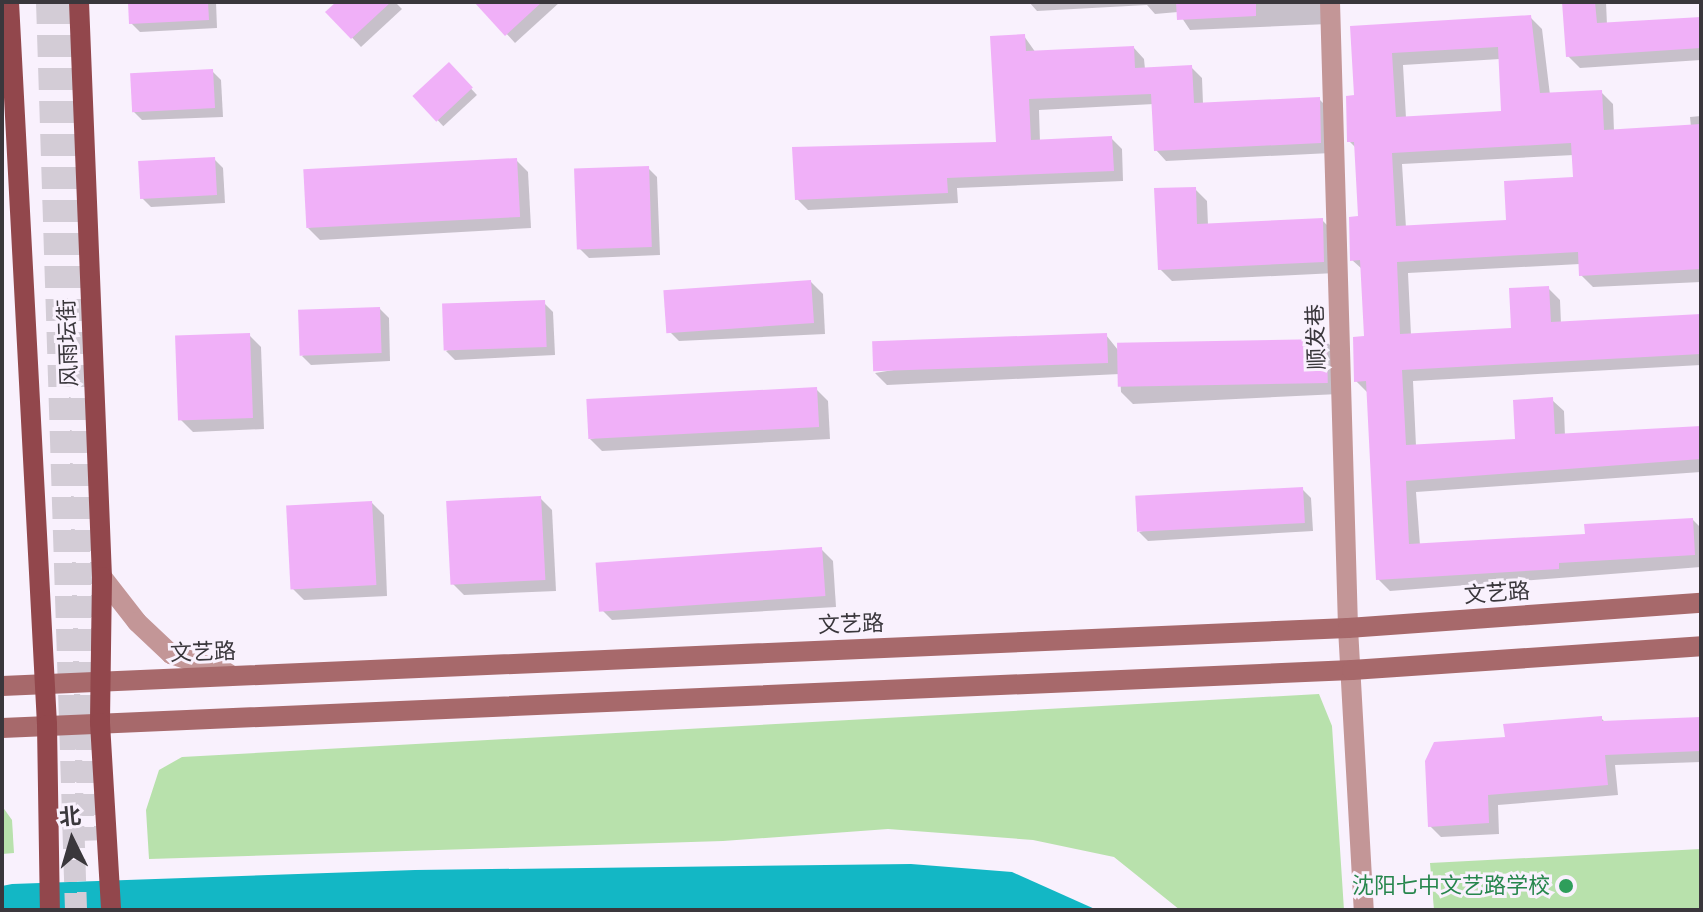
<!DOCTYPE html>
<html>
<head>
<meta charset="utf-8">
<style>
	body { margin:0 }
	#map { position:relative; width:1703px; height:912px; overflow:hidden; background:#f9f1fd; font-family:"Space Grotesk","Noto Sans SC",sans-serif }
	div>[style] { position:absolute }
	.green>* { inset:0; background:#b8e1ac }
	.water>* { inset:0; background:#13b7c5 }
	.shadow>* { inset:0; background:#0003; transform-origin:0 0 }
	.building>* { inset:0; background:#f0b0f8; transform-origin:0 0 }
	.trunk-tunnel>* { height:22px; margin-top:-11px; transform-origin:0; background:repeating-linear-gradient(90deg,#d3ccd6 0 22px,transparent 0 33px) }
	.minor>* { height:20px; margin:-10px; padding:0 10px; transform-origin:10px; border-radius:10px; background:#c39697 }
	.tertiary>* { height:20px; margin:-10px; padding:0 10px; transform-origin:10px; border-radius:10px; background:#c39697 }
	.secondary>* { height:20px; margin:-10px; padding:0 10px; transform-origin:10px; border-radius:10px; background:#a7696b }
	.primary>* { height:20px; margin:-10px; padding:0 10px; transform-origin:10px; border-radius:10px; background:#92474c }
	.dots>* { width:22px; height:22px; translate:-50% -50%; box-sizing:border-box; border:4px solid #f9f1fd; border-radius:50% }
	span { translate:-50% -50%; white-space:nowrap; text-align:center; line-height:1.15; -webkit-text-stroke:6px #f9f1fd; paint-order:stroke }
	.street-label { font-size:22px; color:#3a373c }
	.leisure-label { font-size:22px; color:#27864d }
	.right { translate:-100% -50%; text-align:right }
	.frame { position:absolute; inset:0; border:4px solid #3a373c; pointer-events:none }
	.north { position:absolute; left:32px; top:800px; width:80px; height:80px; -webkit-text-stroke:6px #f9f1fd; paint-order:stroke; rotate:355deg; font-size:22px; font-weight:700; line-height:32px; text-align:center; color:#3a373c }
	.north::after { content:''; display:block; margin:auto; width:28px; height:36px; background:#3a373c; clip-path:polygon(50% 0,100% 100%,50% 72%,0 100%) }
</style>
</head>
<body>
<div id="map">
	<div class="green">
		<i style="clip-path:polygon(1319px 694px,1332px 726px,1344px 910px,1180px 910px,1114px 857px,1033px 840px,888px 829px,723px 841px,149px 859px,146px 810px,159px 770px,182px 757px)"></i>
		<i style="clip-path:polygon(2px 806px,12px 820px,14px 853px,2px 854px)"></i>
		<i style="clip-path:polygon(1701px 849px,1701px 910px,1434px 910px,1430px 863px)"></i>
	</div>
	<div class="water">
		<i style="clip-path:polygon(911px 864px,1012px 872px,1097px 910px,2px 910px,2px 886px,12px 884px,415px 870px)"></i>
	</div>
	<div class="shadow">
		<i style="clip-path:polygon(130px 2px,216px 2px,217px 28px,140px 32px,131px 23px)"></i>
		<i style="clip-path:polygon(339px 2px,395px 2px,402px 9px,361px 47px,328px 12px)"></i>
		<i style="clip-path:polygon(487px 2px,560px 2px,515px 43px,482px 7px)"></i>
		<i style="clip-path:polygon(1029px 2px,1329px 2px,1328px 24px,1190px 30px,1178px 12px,1155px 14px,1147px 5px,1037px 11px)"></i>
		<i style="clip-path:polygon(1564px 2px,1606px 2px,1607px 25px,1701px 19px,1701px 60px,1580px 68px,1568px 56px)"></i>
		<i style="clip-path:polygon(evenodd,1530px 17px,1542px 29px,1550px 95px,1601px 92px,1613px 104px,1614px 131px,1691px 127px,1690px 117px,1701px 116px,1701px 282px,1593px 287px,1581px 275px,1580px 264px,1408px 273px,1411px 335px,1513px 330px,1548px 288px,1560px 300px,1561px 324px,1701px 316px,1701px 365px,1413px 381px,1416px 446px,1517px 441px,1552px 400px,1564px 411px,1565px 436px,1701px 428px,1701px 472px,1416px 492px,1420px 545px,1587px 536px,1693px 520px,1701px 528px,1701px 567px,1390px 591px,1378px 579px,1368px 393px,1356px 381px,1366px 338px,1362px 269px,1352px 260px,1361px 218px,1357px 149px,1349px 141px,1357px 97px,1353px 27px,1530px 17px,1500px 59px,1503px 113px,1406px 118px,1403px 65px,1500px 59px,1530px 17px,1574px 155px,1575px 178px,1508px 222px,1406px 228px,1402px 164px,1574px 155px)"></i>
		<i style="clip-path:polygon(1024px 36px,1036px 53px,1134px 48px,1144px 59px,1145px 69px,1191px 67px,1202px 78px,1203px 104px,1319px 99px,1330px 110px,1331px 153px,1166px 161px,1156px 150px,1154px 104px,1039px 110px,1040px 142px,1111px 138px,1122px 149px,1123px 181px,957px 188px,958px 203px,808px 210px,797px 199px,998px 144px)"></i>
		<i style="left:449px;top:65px;width:41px;height:46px;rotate:47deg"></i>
		<i style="clip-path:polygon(212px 71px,221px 80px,223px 117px,142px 120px,133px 111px)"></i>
		<i style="clip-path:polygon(214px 159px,223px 168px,225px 203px,151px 207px,142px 198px)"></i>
		<i style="clip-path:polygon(516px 160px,528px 172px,531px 228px,320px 240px,308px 228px)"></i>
		<i style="clip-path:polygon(648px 168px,657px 177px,660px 255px,589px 258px,580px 249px)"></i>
		<i style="clip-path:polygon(1195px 189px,1207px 201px,1208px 225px,1322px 220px,1334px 232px,1336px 273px,1172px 281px,1160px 269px)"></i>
		<i style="clip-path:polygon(811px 282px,823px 294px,825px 334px,679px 341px,667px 329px)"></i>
		<i style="clip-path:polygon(544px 303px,553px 312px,555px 355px,455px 360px,446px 351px)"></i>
		<i style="clip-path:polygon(380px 309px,389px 318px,390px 361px,311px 365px,302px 356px)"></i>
		<i style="clip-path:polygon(249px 335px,261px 347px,264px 429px,193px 432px,181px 420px)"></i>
		<i style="clip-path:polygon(1106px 335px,1118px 350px,1326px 341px,1338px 353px,1339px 394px,1133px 404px,1121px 392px,1120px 374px,887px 385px,875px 373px)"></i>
		<i style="clip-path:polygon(816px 389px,828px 401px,830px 439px,602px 451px,590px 439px)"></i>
		<i style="clip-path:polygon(1302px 489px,1311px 498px,1313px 531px,1148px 541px,1139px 532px)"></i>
		<i style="clip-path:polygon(540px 498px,552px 510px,556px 591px,464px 595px,452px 583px)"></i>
		<i style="clip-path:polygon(372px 503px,384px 515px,387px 596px,304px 600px,292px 588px)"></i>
		<i style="clip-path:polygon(821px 549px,833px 561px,836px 607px,612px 620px,600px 608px)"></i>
		<i style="clip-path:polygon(1601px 718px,1606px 723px,1701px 719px,1701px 762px,1615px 765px,1618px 795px,1498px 805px,1499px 834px,1441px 837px,1430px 826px,1507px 739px)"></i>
	</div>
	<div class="building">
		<i style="clip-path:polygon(128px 2px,208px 2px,209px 20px,129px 24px)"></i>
		<i style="clip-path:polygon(336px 2px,391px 2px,351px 39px,325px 12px)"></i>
		<i style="clip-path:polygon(474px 2px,542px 2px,505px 36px)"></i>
		<i style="clip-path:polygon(1176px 2px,1256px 2px,1256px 16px,1177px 20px)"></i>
		<i style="clip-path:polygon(1562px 2px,1595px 2px,1597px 23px,1701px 17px,1701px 48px,1566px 57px)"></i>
		<i style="clip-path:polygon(evenodd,1531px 15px,1540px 93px,1602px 90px,1604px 130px,1701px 124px,1701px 269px,1579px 276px,1578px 252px,1397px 262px,1400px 334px,1511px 328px,1509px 288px,1549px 286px,1551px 322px,1701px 314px,1701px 354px,1402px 370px,1406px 445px,1515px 439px,1513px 400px,1553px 397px,1555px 434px,1701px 426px,1701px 459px,1406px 481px,1409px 544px,1585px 534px,1584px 524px,1693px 518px,1695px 555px,1559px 563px,1559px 569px,1376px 580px,1366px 381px,1354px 382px,1353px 337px,1364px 336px,1360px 260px,1350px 261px,1349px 217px,1358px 216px,1354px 142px,1347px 142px,1346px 96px,1354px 95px,1350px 26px,1531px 15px,1498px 47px,1501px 111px,1396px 117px,1392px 53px,1498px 47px,1531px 15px,1571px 143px,1573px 177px,1504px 181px,1506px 220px,1396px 226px,1392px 153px,1571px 143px)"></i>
		<i style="clip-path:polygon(1025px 34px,1026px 51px,1134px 46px,1135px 68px,1192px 65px,1194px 103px,1320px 97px,1321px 143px,1154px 151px,1151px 94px,1029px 99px,1031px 140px,1112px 136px,1114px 171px,947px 178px,948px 193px,795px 200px,792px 147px,996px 142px,990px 36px)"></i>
		<i style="left:449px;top:62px;width:35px;height:50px;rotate:47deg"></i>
		<i style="left:213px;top:69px;width:39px;height:83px;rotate:87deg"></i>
		<i style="left:215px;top:157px;width:38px;height:77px;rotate:87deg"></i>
		<i style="left:517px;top:158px;width:59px;height:214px;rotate:87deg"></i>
		<i style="left:649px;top:166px;width:81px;height:75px;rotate:88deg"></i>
		<i style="clip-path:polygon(1196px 187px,1197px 224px,1323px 218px,1324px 262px,1158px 270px,1154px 188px)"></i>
		<i style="left:811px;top:280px;width:43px;height:148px;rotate:86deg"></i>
		<i style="left:545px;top:300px;width:47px;height:103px;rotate:88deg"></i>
		<i style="left:380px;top:307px;width:46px;height:82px;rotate:88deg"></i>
		<i style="left:250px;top:333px;width:85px;height:75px;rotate:88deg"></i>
		<i style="left:1107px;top:333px;width:30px;height:235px;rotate:88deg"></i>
		<i style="left:1327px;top:339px;width:44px;height:210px;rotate:89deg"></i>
		<i style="left:817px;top:387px;width:40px;height:231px;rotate:87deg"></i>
		<i style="left:1303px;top:487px;width:36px;height:168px;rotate:87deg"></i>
		<i style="left:541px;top:496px;width:84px;height:95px;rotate:87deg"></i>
		<i style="left:372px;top:501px;width:84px;height:86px;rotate:87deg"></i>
		<i style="left:822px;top:547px;width:49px;height:227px;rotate:86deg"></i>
		<i style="clip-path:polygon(1602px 716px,1602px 721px,1701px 717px,1701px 751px,1605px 755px,1608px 785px,1488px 795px,1489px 823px,1428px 827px,1425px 761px,1434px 742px,1505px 737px,1503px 724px)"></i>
	</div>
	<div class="trunk-tunnel">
		<i style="left:47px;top:2px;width:908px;rotate:88.17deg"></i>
		<i style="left:65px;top:2px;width:839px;rotate:88.36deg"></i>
	</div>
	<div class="minor">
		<i style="left:102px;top:577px;width:57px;rotate:52.1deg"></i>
		<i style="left:137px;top:622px;width:47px;rotate:43.3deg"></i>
		<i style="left:171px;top:654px;width:60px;rotate:18.4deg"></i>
	</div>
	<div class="tertiary">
		<i style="left:1330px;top:2px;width:626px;rotate:88.35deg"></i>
		<i style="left:1348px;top:628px;width:282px;rotate:86.8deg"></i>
	</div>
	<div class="secondary">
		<i style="left:2px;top:686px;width:1347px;rotate:-2.47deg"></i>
		<i style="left:1348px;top:628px;width:354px;rotate:-4.1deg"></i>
		<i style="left:2px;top:728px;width:1351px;rotate:-2.46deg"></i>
		<i style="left:1352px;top:670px;width:350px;rotate:-3.9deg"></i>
	</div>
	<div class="primary">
		<i style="left:9px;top:2px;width:724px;rotate:86.99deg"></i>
		<i style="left:47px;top:725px;width:185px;rotate:89.1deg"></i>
		<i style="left:79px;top:2px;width:575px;rotate:87.71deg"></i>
		<i style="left:102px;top:577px;width:146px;rotate:90.8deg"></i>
		<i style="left:100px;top:723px;width:187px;rotate:86.6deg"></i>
	</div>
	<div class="dots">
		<i style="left:1566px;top:886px;background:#2e9e5b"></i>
	</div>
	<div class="street-label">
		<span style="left:1316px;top:337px;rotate:-92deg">顺发巷</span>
		<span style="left:68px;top:343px;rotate:-92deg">风雨坛街</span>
		<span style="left:1497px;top:593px;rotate:-4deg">文艺路</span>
		<span style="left:851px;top:624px;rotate:-2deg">文艺路</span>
		<span style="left:203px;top:652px;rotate:-2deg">文艺路</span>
	</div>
	<div class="leisure-label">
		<span class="right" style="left:1550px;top:886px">沈阳七中文艺路学校</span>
	</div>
	<div class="frame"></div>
	<div class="north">北</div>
</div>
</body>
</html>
